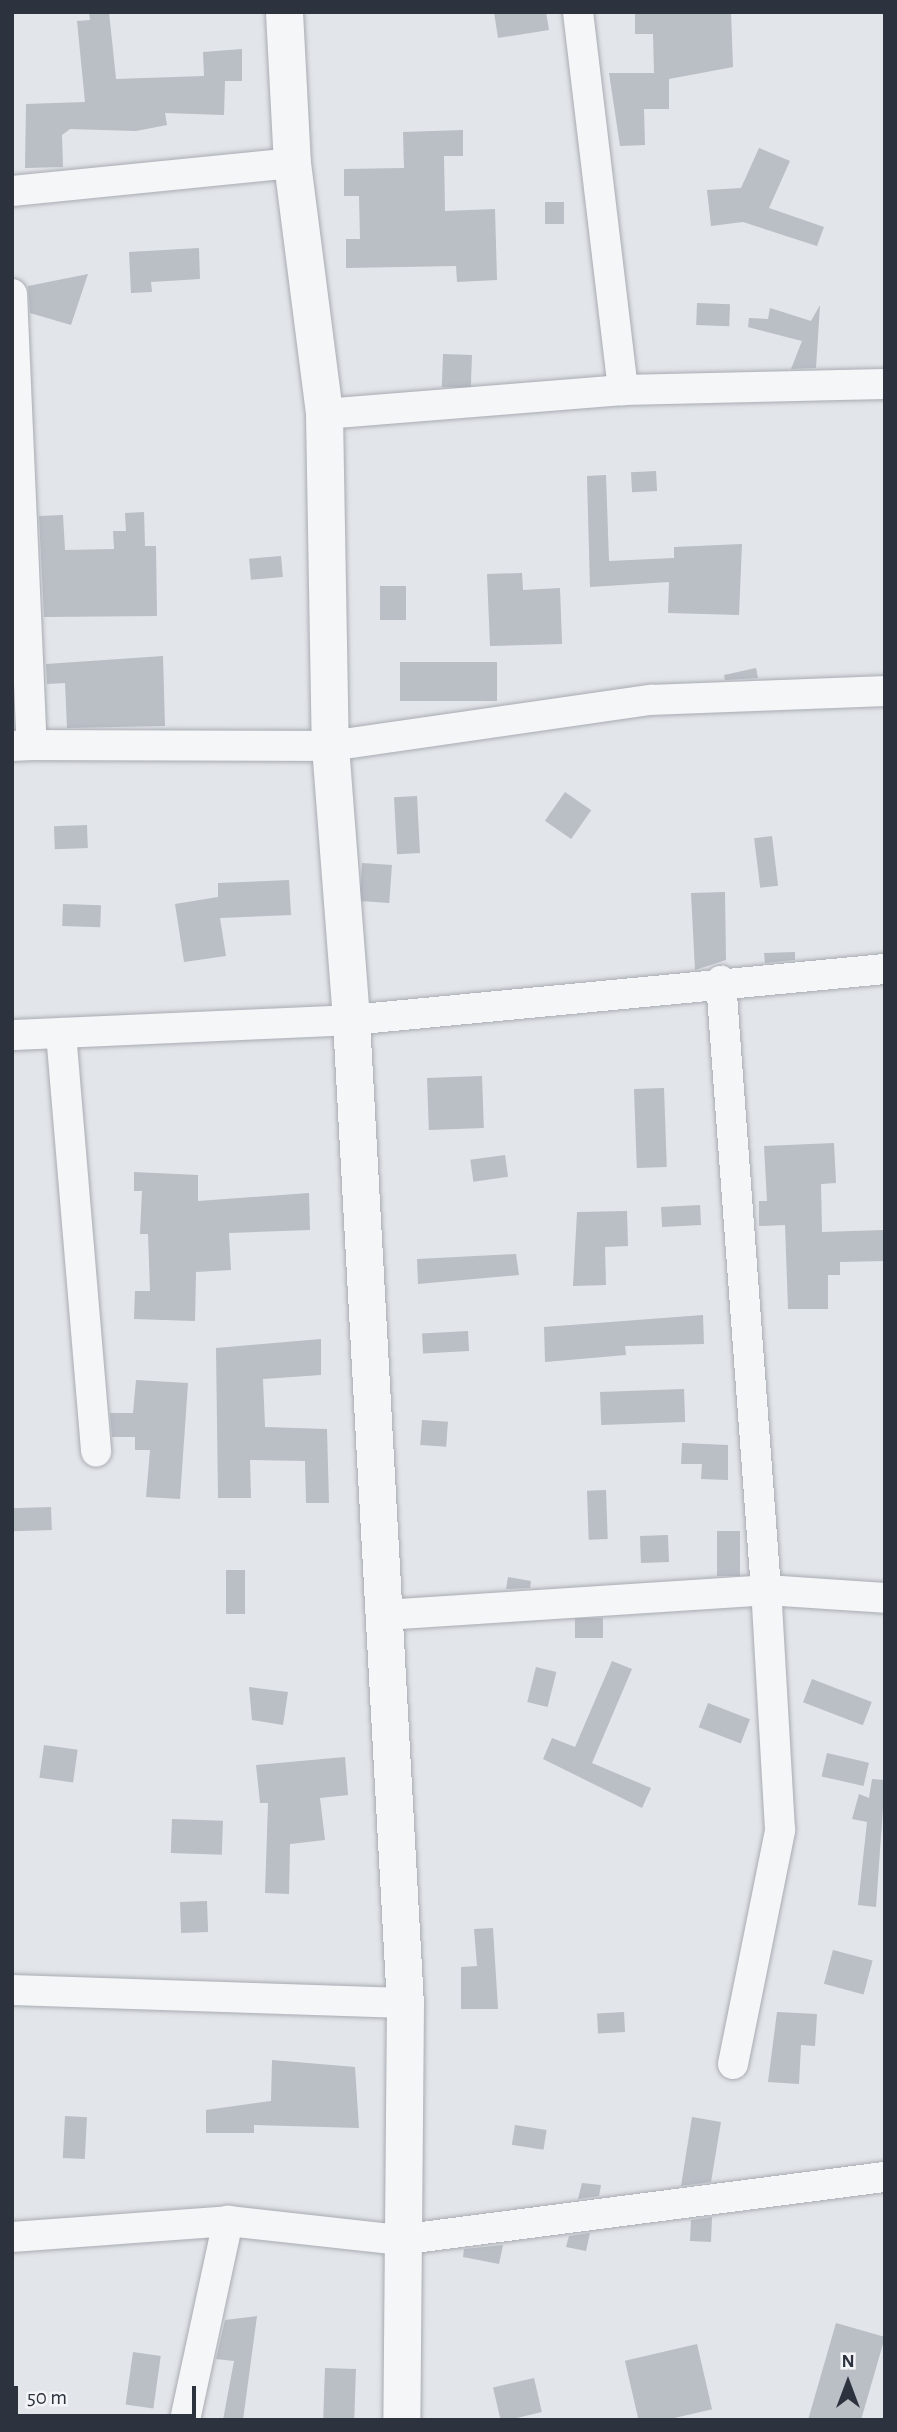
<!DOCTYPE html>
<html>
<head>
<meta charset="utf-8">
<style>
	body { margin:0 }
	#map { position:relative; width:897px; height:2432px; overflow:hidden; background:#e2e5e9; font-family:"Alegreya Sans",sans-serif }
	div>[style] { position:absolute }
	.building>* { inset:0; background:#babec5; transform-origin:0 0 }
	.roads { filter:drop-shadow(0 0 2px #a8acb3) drop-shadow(0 0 2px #a8acb3) }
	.minor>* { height:30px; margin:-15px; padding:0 15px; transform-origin:15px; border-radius:15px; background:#f5f6f8 }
	.tertiary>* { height:37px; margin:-18.5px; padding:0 18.5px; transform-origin:18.5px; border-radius:18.5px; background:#f5f6f8 }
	span { translate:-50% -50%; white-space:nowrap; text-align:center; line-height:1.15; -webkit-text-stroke:7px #f2f4f7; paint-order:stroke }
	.frame { position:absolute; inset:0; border:14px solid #2c333f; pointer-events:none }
	.north { position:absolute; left:813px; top:2348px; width:70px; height:70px; -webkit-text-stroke:5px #f2f4f7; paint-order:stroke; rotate:0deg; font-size:19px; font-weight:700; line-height:28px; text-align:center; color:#2c333f }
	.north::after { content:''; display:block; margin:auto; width:24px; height:32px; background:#2c333f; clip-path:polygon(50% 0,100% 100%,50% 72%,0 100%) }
	.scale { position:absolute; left:14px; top:2386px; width:182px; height:32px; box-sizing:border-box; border:4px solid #2c333f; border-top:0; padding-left:9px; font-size:21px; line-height:24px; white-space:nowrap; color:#2c333f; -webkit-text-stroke:5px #f2f4f7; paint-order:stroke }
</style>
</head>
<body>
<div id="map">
	<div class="building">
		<i style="clip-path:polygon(89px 12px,109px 12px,116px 79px,204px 76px,203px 52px,242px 49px,242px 81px,225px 81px,224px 115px,165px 113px,167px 125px,136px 131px,70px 129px,62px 135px,63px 167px,25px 168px,26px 104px,85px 102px,77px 21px,90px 20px)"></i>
		<i style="clip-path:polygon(494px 12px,546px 12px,549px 30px,498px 38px)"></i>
		<i style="clip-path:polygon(635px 12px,731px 12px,733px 67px,669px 79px,669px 109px,644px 109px,645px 145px,620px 146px,609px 73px,654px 73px,653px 34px,635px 34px)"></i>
		<i style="clip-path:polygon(463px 130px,463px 156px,444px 156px,445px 211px,495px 209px,497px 280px,457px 282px,456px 266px,346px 268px,346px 239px,360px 239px,359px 196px,344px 196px,344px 169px,404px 168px,403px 132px)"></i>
		<i style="clip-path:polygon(759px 148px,790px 161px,769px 208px,824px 227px,817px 246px,743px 222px,711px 226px,707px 190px,741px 188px)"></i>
		<i style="left:545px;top:202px;width:19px;height:22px"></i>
		<i style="clip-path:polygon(199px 248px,200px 279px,151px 282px,152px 292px,131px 293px,129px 252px)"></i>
		<i style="clip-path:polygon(88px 274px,71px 325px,30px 313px,28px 286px)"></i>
		<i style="left:697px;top:303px;width:33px;height:22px;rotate:2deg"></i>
		<i style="clip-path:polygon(820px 305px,816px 368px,791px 369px,802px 341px,748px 327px,749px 318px,768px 319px,770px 308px,811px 321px)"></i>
		<i style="left:443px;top:354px;width:29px;height:33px;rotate:2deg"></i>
		<i style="left:656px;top:471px;width:20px;height:25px;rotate:87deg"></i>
		<i style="clip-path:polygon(606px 475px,609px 561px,674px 558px,674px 547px,742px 544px,739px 615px,668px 613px,669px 582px,590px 587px,587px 476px)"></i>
		<i style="clip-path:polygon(144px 512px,145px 546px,156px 546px,157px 616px,44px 617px,39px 516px,63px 515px,65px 550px,114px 549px,113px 531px,126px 531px,125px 513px)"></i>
		<i style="left:281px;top:556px;width:21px;height:32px;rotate:85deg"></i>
		<i style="clip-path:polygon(522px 573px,523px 590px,560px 588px,562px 644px,490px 646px,487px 574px)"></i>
		<i style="left:380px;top:586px;width:26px;height:34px"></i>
		<i style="clip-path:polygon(163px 656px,165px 726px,67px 728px,65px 683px,47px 684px,46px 664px)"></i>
		<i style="left:497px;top:662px;width:39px;height:97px;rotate:90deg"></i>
		<i style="clip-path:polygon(756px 668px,758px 678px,725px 680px,724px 675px)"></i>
		<i style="left:565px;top:792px;width:32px;height:35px;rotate:35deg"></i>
		<i style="left:417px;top:796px;width:57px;height:23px;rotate:87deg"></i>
		<i style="left:87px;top:825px;width:23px;height:33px;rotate:88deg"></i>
		<i style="left:772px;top:836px;width:50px;height:18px;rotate:83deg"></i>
		<i style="left:362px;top:863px;width:30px;height:38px;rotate:4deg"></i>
		<i style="clip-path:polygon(289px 880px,291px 915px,220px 918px,226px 956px,184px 962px,175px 904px,218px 897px,218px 883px)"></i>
		<i style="clip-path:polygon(725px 892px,726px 960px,695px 970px,691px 893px)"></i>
		<i style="left:63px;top:904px;width:38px;height:22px;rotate:2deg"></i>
		<i style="clip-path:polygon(795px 952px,795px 960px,765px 963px,764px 953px)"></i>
		<i style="left:482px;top:1076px;width:52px;height:55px;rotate:88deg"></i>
		<i style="left:664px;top:1088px;width:79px;height:30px;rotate:88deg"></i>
		<i style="clip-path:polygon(834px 1143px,836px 1183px,821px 1184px,822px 1232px,884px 1230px,885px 1261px,840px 1262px,840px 1275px,828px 1275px,828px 1309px,788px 1309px,785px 1225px,759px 1226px,759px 1201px,767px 1201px,764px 1146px)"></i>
		<i style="left:505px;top:1155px;width:22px;height:35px;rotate:82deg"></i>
		<i style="clip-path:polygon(134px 1172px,198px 1175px,198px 1201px,309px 1193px,310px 1230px,229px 1233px,231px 1270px,196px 1272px,195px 1321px,134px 1319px,135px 1291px,150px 1291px,148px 1234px,140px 1234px,142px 1191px,134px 1191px)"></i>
		<i style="left:700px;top:1205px;width:20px;height:39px;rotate:87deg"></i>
		<i style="clip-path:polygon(627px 1211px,628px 1246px,605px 1247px,606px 1285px,573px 1286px,577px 1212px)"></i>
		<i style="clip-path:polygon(516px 1254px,519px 1275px,418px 1284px,417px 1259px)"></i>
		<i style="clip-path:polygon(703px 1315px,704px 1344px,625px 1346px,626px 1355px,545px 1362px,544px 1327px)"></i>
		<i style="left:468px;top:1331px;width:20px;height:46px;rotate:87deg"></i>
		<i style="clip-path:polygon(321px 1339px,321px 1375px,263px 1379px,265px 1427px,327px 1429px,329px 1503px,306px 1503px,305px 1461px,250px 1460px,251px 1498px,218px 1498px,216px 1348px)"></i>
		<i style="clip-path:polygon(136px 1380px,188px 1383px,180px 1499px,146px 1497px,150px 1450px,135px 1450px,135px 1437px,112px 1437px,110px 1413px,133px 1413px)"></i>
		<i style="left:684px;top:1389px;width:33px;height:84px;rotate:88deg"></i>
		<i style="left:422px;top:1420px;width:26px;height:25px;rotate:4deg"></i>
		<i style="clip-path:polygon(682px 1443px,728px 1445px,728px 1480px,701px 1479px,702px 1464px,681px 1464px)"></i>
		<i style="left:606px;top:1490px;width:49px;height:19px;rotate:88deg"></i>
		<i style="left:51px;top:1507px;width:23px;height:39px;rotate:88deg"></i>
		<i style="left:717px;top:1531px;width:23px;height:45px"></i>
		<i style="left:668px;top:1535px;width:27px;height:28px;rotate:88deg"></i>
		<i style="left:226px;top:1570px;width:19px;height:44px"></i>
		<i style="clip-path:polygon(508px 1577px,531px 1581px,530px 1588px,506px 1589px)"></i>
		<i style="left:603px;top:1618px;width:20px;height:28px;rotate:90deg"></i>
		<i style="clip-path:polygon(612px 1661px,632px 1669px,592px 1763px,651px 1788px,642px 1808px,543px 1759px,552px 1738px,575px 1747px)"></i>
		<i style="left:536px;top:1667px;width:21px;height:36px;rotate:14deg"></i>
		<i style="left:812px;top:1679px;width:64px;height:25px;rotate:21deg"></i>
		<i style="clip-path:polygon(249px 1687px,288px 1692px,283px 1725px,252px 1720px)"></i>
		<i style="left:708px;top:1703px;width:45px;height:26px;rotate:21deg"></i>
		<i style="left:44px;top:1745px;width:34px;height:33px;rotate:8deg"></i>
		<i style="left:827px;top:1753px;width:43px;height:24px;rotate:13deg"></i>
		<i style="clip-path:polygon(345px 1757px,348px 1795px,320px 1798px,325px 1840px,290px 1844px,289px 1894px,265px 1893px,268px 1803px,260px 1803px,256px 1765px)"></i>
		<i style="clip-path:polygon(872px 1779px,885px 1780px,876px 1907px,858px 1905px,867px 1822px,852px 1819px,859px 1794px,869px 1798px)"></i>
		<i style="left:172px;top:1819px;width:51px;height:34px;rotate:2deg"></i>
		<i style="left:207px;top:1901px;width:31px;height:27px;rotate:88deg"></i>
		<i style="clip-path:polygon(493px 1928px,498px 2009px,461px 2009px,461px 1967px,477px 1966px,474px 1929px)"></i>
		<i style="left:833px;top:1950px;width:41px;height:35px;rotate:15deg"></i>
		<i style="left:624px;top:2012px;width:20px;height:27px;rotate:87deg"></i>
		<i style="clip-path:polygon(777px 2012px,817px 2014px,815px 2046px,801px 2045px,799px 2084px,768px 2082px)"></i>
		<i style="clip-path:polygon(272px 2060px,355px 2067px,359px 2128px,254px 2125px,254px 2133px,206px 2133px,206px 2110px,271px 2101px)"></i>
		<i style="left:65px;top:2116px;width:22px;height:42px;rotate:3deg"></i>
		<i style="clip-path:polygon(692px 2117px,721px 2122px,711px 2182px,681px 2186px)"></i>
		<i style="left:515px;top:2125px;width:32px;height:20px;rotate:9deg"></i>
		<i style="clip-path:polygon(582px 2183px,601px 2185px,599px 2196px,578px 2199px)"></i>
		<i style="clip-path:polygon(712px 2217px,711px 2242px,690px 2241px,691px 2220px)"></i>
		<i style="clip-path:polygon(590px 2233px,586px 2251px,566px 2247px,569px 2236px)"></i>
		<i style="clip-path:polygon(503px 2245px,499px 2264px,463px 2257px,464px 2249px)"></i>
		<i style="clip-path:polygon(257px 2316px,243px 2420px,223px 2420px,234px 2361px,216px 2359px,225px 2320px)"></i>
		<i style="clip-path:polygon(836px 2323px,885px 2337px,861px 2420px,808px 2420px)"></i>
		<i style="left:697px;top:2344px;width:67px;height:74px;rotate:77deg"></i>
		<i style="left:133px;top:2352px;width:28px;height:53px;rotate:8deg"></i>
		<i style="left:325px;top:2368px;width:31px;height:52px;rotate:2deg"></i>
		<i style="left:534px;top:2378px;width:35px;height:42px;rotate:77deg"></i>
	</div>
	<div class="roads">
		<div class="minor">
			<i style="left:578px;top:12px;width:381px;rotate:83.2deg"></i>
			<i style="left:12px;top:191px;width:281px;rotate:-5.7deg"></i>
			<i style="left:12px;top:294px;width:451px;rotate:87.5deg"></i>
			<i style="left:32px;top:745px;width:20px;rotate:177deg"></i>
			<i style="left:324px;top:414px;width:300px;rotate:-4.6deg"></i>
			<i style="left:623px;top:390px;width:262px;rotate:-1.3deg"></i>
			<i style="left:32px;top:745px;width:298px;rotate:0.2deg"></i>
			<i style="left:330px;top:746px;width:324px;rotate:-8.2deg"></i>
			<i style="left:651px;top:700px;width:234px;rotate:-2.2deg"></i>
			<i style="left:61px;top:1033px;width:420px;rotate:85.2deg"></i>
			<i style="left:12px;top:1035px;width:339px;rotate:-2.5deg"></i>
			<i style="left:351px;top:1020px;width:536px;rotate:-5.46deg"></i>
			<i style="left:384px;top:1615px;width:383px;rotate:-3.7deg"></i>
			<i style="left:766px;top:1590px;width:611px;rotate:-94.23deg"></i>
			<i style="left:12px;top:1990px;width:393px;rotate:1.9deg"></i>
			<i style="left:733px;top:2064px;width:239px;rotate:-78.6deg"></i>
			<i style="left:780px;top:1830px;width:240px;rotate:-93.3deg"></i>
			<i style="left:766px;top:1590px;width:119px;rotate:3.8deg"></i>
			<i style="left:12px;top:2237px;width:217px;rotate:-4.2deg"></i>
			<i style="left:228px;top:2221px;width:172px;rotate:6.3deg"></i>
			<i style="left:399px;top:2240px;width:490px;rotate:-7.4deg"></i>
			<i style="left:185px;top:2420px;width:204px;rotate:-77.8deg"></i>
		</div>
		<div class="tertiary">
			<i style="left:284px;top:12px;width:151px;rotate:87deg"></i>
			<i style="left:292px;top:163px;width:253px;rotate:82.7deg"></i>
			<i style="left:324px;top:414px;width:332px;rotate:89deg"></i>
			<i style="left:330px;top:746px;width:275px;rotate:85.6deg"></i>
			<i style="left:351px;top:1020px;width:984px;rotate:86.86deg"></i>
			<i style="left:405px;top:2003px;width:417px;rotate:90.5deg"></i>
		</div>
	</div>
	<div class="frame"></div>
	<div class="north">N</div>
	<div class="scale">50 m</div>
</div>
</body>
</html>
